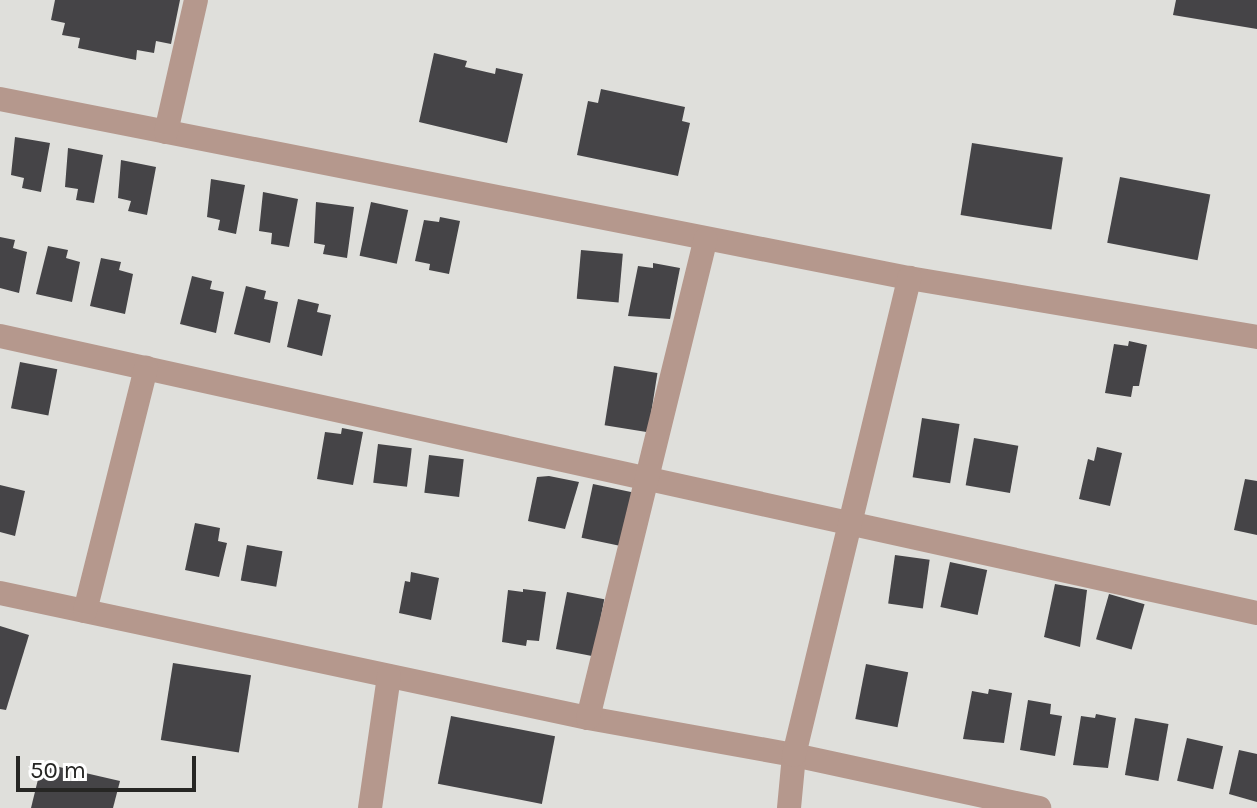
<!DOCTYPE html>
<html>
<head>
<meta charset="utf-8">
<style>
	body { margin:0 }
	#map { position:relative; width:1257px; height:808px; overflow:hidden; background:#dfdfdb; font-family:Karla,sans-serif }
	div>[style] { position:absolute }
	.building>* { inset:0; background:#454447; transform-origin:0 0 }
	.minor>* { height:24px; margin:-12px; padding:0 12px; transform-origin:12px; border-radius:12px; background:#b5988d }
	span { translate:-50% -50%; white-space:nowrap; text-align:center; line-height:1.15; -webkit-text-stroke:8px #fff; paint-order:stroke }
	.scale { position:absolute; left:16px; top:756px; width:180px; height:36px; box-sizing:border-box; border:4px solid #262624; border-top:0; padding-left:10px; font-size:24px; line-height:28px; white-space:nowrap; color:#262624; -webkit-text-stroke:6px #fff; paint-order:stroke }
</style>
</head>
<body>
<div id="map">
	<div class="building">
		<i style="clip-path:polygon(55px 0,180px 0,171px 44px,156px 41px,154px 53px,137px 50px,136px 60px,78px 48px,80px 38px,62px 35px,65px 23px,51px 20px)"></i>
		<i style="clip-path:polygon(1176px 0,1257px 0,1257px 29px,1173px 15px)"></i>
		<i style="clip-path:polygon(434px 53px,467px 61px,465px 67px,495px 74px,496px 68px,523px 74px,507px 143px,419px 122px)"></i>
		<i style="clip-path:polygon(601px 89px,685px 107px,682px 121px,690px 123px,678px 176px,577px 155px,588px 101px,598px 103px)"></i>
		<i style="clip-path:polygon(15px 137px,50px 143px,41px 192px,22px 188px,24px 178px,11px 175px)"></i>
		<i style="left:972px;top:143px;width:92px;height:73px;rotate:9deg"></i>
		<i style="clip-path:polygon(68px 148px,103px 155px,94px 203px,76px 200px,78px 189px,65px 187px)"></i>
		<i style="clip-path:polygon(121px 160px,156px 167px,147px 215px,128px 211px,131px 201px,118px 198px)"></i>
		<i style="left:1120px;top:177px;width:92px;height:67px;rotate:11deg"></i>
		<i style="clip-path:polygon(211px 179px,245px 185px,236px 234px,218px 230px,220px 220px,207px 217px)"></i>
		<i style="clip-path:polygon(263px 192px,298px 199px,289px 247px,271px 244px,272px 233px,259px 231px)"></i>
		<i style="clip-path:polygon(316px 202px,354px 207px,347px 258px,323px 254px,325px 245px,314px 243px)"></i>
		<i style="left:371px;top:202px;width:38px;height:55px;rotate:12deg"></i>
		<i style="clip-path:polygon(440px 217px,460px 221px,449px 274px,429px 270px,430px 264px,415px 261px,424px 220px,439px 222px)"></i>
		<i style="clip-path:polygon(0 237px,15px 240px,13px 248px,27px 252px,19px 293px,0 288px)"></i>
		<i style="clip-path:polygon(48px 246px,68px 250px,66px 258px,80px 262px,72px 302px,36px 294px)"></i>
		<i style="left:581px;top:250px;width:42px;height:49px;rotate:5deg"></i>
		<i style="clip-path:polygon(101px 258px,121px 262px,119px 270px,133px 274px,125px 314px,90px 306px)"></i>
		<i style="clip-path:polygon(653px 263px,680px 268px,670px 319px,628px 316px,638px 266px,653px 268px)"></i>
		<i style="clip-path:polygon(192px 276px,212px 281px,210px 289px,224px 292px,216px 333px,180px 324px)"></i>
		<i style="clip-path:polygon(246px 286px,266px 291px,264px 299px,278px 302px,270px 343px,234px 334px)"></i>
		<i style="clip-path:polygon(298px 299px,319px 304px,317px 312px,331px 315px,322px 356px,287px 347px)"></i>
		<i style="clip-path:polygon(1129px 341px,1147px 345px,1139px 386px,1133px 386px,1131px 397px,1105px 393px,1114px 344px,1128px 346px)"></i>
		<i style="left:20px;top:362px;width:38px;height:47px;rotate:11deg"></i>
		<i style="left:614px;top:366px;width:44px;height:60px;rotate:9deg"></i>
		<i style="left:922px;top:418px;width:38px;height:60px;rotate:9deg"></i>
		<i style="clip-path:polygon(342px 428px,363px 432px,353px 485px,317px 479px,325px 432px,341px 434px)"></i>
		<i style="left:974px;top:438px;width:45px;height:48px;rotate:10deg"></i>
		<i style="left:378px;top:444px;width:34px;height:39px;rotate:7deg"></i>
		<i style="clip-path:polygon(1097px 447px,1122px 453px,1110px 506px,1079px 499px,1088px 459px,1094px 461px)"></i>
		<i style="left:429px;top:455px;width:35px;height:38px;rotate:7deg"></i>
		<i style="clip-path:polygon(549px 476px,579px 482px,565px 529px,528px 521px,537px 477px)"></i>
		<i style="clip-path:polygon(1245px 479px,1257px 481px,1257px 535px,1234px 530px)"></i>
		<i style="left:593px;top:484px;width:40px;height:55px;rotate:12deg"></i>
		<i style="clip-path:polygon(0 485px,25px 491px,15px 536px,0 532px)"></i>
		<i style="clip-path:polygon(195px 523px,220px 528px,218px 541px,227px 543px,219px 577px,185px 570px)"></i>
		<i style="left:247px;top:545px;width:36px;height:36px;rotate:10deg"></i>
		<i style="left:895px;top:555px;width:35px;height:49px;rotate:8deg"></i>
		<i style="left:950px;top:562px;width:38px;height:46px;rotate:12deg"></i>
		<i style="clip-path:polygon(411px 572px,439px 578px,431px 620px,399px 613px,405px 581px,410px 582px)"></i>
		<i style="clip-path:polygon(1055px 584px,1087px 590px,1080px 647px,1044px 637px)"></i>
		<i style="clip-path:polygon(523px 589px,546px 592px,539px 641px,527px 640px,526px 646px,502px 642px,508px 590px,523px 592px)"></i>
		<i style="left:567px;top:592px;width:38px;height:58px;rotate:11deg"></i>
		<i style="left:1109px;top:594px;width:37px;height:47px;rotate:16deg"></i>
		<i style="clip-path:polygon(0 626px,29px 635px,6px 710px,0 709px)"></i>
		<i style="left:173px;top:663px;width:79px;height:78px;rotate:9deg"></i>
		<i style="left:866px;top:664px;width:43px;height:56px;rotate:11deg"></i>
		<i style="clip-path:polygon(989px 689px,1012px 693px,1004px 743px,963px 739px,972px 691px,988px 694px)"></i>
		<i style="clip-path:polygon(1028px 700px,1051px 704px,1050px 714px,1062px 716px,1055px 756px,1020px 750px)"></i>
		<i style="clip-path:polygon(1096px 714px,1116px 718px,1108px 768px,1073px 765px,1081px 716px,1095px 718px)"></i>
		<i style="left:451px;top:716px;width:106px;height:69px;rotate:11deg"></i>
		<i style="left:1135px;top:718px;width:34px;height:58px;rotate:10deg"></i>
		<i style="left:1187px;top:738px;width:37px;height:44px;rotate:13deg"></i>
		<i style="clip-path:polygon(1239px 750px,1257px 754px,1257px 802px,1229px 794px)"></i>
		<i style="clip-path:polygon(42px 763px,120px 781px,113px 808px,31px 808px)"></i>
	</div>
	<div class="minor">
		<i style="left:0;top:99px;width:926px;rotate:11.14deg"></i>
		<i style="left:909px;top:278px;width:353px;rotate:9.6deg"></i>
		<i style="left:166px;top:132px;width:135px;rotate:-77.2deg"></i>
		<i style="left:0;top:336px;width:1287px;rotate:12.43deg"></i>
		<i style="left:0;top:593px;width:601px;rotate:12deg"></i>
		<i style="left:588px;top:718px;width:209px;rotate:10.2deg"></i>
		<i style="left:794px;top:755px;width:251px;rotate:12.2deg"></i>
		<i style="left:85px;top:611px;width:251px;rotate:-75.9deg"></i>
		<i style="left:588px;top:718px;width:493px;rotate:-76.2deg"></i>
		<i style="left:370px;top:808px;width:133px;rotate:-81.8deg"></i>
		<i style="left:789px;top:808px;width:53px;rotate:-84.6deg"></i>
		<i style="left:794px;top:755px;width:491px;rotate:-76.4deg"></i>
	</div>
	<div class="scale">50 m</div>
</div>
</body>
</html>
